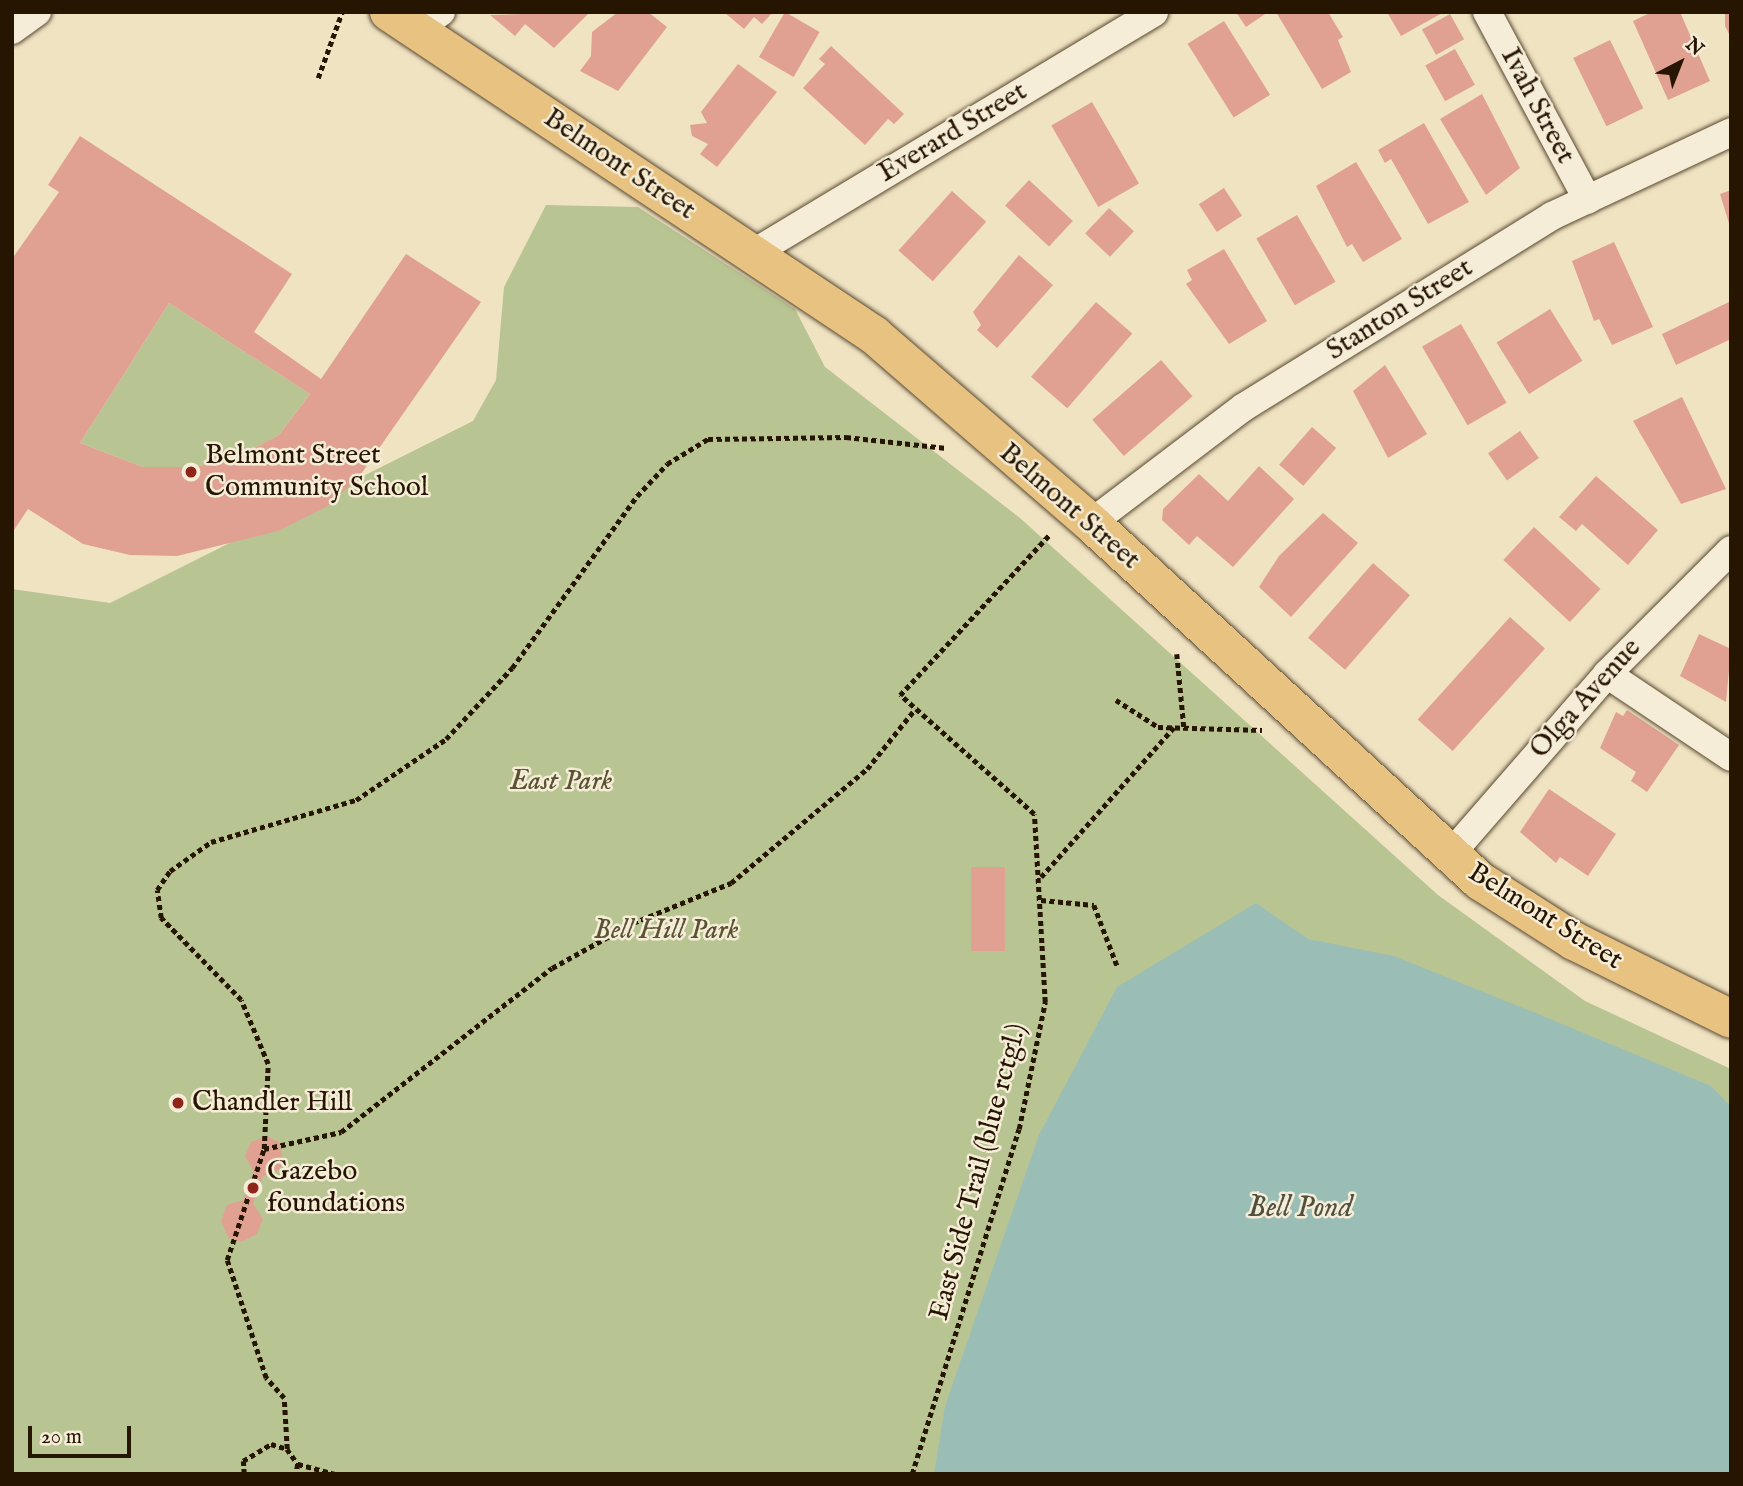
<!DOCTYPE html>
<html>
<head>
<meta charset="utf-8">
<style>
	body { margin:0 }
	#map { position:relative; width:1743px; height:1486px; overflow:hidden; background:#f0e3c2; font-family:"IM FELL English",serif }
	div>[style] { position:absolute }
	.green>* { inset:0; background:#b9c493 }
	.water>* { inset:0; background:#9abeb6 }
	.building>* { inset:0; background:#e0a192; transform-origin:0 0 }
	.path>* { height:4.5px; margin-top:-2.25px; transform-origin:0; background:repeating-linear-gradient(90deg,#261500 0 5px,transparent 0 8.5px) }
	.roads { filter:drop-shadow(0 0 2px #584830) drop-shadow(0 0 2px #584830) }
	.street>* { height:28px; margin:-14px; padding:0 14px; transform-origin:14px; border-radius:14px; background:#f5edd7 }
	.highway>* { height:38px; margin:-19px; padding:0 19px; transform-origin:19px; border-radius:19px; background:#e8c281 }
	.dots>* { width:19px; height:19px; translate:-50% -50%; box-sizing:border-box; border:4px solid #f5edd7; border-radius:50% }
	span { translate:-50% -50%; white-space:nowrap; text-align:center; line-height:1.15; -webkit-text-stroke:5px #f5edd7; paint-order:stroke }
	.street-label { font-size:28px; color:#261500 }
	.poi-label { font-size:28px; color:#261500 }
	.left { translate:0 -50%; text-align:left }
	.park-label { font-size:28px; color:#595233; font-style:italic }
	.water-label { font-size:30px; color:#4f5040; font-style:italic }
	.frame { position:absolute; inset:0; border:14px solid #261500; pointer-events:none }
	.north { position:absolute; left:1645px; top:28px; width:70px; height:70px; -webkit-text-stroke:5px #f5edd7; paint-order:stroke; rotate:42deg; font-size:19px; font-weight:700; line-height:28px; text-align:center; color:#261500 }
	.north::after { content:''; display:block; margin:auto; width:24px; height:32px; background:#261500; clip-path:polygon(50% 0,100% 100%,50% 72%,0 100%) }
	.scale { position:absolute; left:28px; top:1426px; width:103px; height:32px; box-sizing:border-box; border:4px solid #261500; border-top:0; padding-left:9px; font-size:21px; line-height:24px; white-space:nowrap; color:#261500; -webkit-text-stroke:5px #f5edd7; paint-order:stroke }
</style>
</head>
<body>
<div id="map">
	<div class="green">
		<i style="clip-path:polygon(546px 205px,638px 207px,795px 309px,825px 367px,1020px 518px,1438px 895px,1585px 1001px,1731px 1069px,1731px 1474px,12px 1474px,12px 589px,110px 603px,473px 421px,496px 380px,504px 287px)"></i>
		<i style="clip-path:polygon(169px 303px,310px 394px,279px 435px,236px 458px,194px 467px,143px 467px,80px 443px)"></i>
	</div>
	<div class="water">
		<i style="clip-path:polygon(1256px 903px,1308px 939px,1394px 956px,1543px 1016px,1711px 1086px,1731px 1107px,1731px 1474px,934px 1474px,945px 1406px,1039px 1135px,1117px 987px)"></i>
	</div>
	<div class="building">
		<i style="clip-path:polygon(590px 12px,554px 48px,525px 24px,515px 36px,490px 15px)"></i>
		<i style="clip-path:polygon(618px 12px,648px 12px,667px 27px,618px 91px,580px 71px,591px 56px,592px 32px)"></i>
		<i style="clip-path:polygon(724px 12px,773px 12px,762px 24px,754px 17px,744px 29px)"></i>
		<i style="left:785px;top:12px;width:40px;height:52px;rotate:30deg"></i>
		<i style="clip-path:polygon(1236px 12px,1268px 12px,1246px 27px)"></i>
		<i style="clip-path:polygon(1276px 12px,1328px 12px,1343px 37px,1338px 40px,1351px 72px,1322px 89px)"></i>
		<i style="clip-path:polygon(1387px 12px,1444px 12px,1401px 36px)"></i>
		<i style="clip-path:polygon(1652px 12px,1680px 12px,1710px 81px,1668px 100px,1633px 21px)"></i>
		<i style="clip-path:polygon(1725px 12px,1731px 12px,1731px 38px,1725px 26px)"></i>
		<i style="left:1450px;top:14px;width:29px;height:32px;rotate:61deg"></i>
		<i style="left:1224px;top:21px;width:87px;height:43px;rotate:58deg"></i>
		<i style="left:1610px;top:40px;width:76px;height:41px;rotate:64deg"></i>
		<i style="clip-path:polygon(831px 46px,904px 114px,894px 124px,888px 119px,865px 145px,803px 88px,825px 64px,819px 59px)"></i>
		<i style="left:1455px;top:49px;width:41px;height:34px;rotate:61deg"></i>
		<i style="clip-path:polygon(738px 64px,777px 92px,717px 167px,700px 154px,708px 144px,692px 136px,690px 125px,707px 123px,701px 112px)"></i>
		<i style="clip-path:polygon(1482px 94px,1520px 168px,1486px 195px,1440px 119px)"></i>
		<i style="left:1092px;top:102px;width:94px;height:47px;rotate:60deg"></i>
		<i style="clip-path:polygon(1424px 123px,1469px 202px,1428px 224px,1391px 159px,1385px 163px,1378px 150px)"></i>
		<i style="clip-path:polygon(evenodd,80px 136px,292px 274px,254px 332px,321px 379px,406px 254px,481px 302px,359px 477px,326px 507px,278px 531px,177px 556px,130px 555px,83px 544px,28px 509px,12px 533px,12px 259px,59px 192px,48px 185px,80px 136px,169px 303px,310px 394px,279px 435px,236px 458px,194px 467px,143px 467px,80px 443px,169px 303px)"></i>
		<i style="clip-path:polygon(1356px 162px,1402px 239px,1363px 262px,1352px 244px,1347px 247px,1316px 186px)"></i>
		<i style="left:1029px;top:180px;width:60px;height:35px;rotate:43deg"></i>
		<i style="left:1224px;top:188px;width:33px;height:30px;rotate:57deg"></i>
		<i style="clip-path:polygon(1731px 190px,1731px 230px,1720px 194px)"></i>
		<i style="left:952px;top:191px;width:46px;height:80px;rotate:42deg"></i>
		<i style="left:1109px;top:208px;width:34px;height:35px;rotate:43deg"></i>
		<i style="left:1297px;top:215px;width:77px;height:47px;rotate:60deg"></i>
		<i style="clip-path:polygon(1614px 242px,1653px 327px,1612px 345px,1599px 319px,1594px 321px,1572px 261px)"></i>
		<i style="clip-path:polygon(1224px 249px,1267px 321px,1229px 344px,1186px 284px,1192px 280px,1187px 270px)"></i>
		<i style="clip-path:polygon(1019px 255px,1053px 285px,997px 348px,977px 330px,981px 325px,973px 312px)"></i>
		<i style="clip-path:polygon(1731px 301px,1731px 339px,1676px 365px,1662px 334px)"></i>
		<i style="left:1096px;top:302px;width:48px;height:99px;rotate:41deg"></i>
		<i style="left:1550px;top:309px;width:61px;height:63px;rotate:58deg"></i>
		<i style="left:1461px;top:324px;width:91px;height:45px;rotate:60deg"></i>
		<i style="left:1161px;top:360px;width:48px;height:91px;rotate:49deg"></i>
		<i style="clip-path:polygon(1385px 365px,1427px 434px,1388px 458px,1353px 391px)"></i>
		<i style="clip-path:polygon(1682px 397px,1726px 489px,1681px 504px,1633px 421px)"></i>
		<i style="left:1312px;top:427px;width:32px;height:50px;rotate:41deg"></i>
		<i style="left:1520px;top:431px;width:33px;height:39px;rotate:55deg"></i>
		<i style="clip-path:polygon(1259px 466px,1294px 499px,1233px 567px,1197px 536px,1189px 545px,1162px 520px,1163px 509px,1199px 474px,1228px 501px)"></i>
		<i style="clip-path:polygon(1596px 476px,1658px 530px,1628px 565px,1582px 524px,1576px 531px,1559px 517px)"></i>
		<i style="clip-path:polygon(1323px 513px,1358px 543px,1291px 617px,1259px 587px,1279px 556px)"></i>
		<i style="left:1534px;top:527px;width:91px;height:45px;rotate:43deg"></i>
		<i style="left:1373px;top:563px;width:49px;height:99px;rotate:41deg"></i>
		<i style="left:1510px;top:617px;width:47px;height:138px;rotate:42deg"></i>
		<i style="clip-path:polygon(1699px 634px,1731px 649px,1726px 702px,1680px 676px)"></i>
		<i style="clip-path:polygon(1627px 710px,1679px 745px,1647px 792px,1631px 781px,1636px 772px,1600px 748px,1616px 712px,1623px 716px)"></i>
		<i style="clip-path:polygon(1549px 789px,1616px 834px,1588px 876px,1560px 857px,1556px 863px,1520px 832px)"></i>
		<i style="left:971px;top:867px;width:34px;height:84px"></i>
		<i style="clip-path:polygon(267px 1136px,279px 1142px,283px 1160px,279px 1170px,263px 1176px,253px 1204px,263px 1219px,257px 1234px,241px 1242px,228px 1237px,221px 1221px,227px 1205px,243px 1200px,254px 1172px,245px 1156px,251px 1142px)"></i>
	</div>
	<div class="path">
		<i style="left:318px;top:78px;width:70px;rotate:-70deg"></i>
		<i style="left:1177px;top:654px;width:73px;rotate:84.5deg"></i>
		<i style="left:1116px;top:700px;width:50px;rotate:32.7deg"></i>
		<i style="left:1158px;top:727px;width:104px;rotate:1.7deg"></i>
		<i style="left:1041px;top:877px;width:200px;rotate:-48.4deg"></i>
		<i style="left:1041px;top:900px;width:53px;rotate:5.4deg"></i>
		<i style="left:1094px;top:905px;width:67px;rotate:69.1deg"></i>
		<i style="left:264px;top:1149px;width:79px;rotate:-12.4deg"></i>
		<i style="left:341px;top:1132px;width:267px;rotate:-37.9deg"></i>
		<i style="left:552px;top:968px;width:93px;rotate:-29.1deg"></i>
		<i style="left:633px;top:923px;width:106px;rotate:-22.2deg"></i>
		<i style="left:731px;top:883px;width:177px;rotate:-40deg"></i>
		<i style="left:867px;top:769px;width:77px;rotate:-51.3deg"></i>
		<i style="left:287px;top:1449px;width:51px;rotate:-93.4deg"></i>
		<i style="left:284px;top:1398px;width:27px;rotate:-132deg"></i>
		<i style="left:266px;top:1378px;width:124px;rotate:-108.3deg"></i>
		<i style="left:227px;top:1260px;width:117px;rotate:-71.6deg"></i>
		<i style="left:264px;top:1149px;width:85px;rotate:-87.3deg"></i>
		<i style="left:268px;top:1064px;width:69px;rotate:-112.9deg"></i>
		<i style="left:241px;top:1000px;width:115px;rotate:-134.3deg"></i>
		<i style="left:161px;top:918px;width:28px;rotate:-98deg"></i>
		<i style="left:157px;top:890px;width:23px;rotate:-56deg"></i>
		<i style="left:170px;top:871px;width:50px;rotate:-35.3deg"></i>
		<i style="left:211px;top:842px;width:151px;rotate:-16.2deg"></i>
		<i style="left:356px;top:800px;width:109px;rotate:-34.1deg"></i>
		<i style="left:446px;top:739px;width:97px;rotate:-47.1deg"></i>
		<i style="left:512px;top:668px;width:213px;rotate:-54deg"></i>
		<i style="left:637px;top:496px;width:44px;rotate:-46.8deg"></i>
		<i style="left:667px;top:464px;width:48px;rotate:-31.4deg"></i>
		<i style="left:708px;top:439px;width:138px;rotate:-0.8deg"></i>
		<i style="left:846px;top:437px;width:101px;rotate:6.3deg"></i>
		<i style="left:298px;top:1464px;width:38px;rotate:15deg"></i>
		<i style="left:244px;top:1474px;width:13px;rotate:-94deg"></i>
		<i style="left:243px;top:1461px;width:33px;rotate:-31deg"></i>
		<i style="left:271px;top:1444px;width:17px;rotate:17deg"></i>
		<i style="left:287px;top:1449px;width:19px;rotate:54deg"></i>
		<i style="left:298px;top:1464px;width:10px;rotate:101deg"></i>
		<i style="left:912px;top:1474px;width:361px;rotate:-72.8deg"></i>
		<i style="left:1019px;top:1129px;width:130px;rotate:-78.4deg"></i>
		<i style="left:1045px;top:1002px;width:188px;rotate:-93.3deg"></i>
		<i style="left:1034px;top:814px;width:179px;rotate:-138.4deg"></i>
		<i style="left:900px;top:695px;width:219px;rotate:-47deg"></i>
	</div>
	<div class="roads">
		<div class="street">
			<i style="left:1487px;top:12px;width:213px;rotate:61.8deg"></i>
			<i style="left:12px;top:30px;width:31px;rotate:-36deg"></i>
			<i style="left:416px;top:30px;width:31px;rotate:-36deg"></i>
			<i style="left:752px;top:254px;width:469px;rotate:-31deg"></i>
			<i style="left:1091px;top:523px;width:192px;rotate:-37.2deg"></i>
			<i style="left:1244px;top:407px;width:362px;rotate:-31.8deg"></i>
			<i style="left:1552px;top:216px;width:198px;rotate:-25.1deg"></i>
			<i style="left:1607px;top:674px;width:149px;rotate:33.8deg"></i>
			<i style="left:1449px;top:856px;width:241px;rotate:-49deg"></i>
			<i style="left:1607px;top:674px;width:175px;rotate:-45deg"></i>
		</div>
		<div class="highway">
			<i style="left:389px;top:12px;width:583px;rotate:33.66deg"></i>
			<i style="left:874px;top:335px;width:287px;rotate:40.9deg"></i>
			<i style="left:1091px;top:523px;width:529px;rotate:42.62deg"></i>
			<i style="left:1480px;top:881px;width:112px;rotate:32.6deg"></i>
			<i style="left:1574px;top:941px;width:175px;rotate:26.4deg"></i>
		</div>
	</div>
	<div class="dots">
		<i style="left:191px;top:472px;background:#8f2418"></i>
		<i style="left:178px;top:1103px;background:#8f2418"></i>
		<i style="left:253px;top:1188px;background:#8f2418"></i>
	</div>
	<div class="street-label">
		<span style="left:1537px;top:106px;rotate:62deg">Ivah Street</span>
		<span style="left:953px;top:133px;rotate:-31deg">Everard Street</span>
		<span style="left:619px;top:165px;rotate:34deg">Belmont Street</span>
		<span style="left:1400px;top:310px;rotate:-32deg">Stanton Street</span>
		<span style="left:1069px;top:507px;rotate:41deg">Belmont Street</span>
		<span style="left:1586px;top:699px;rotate:-48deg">Olga Avenue</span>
		<span style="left:1545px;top:917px;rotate:32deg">Belmont Street</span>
		<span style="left:979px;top:1172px;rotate:-75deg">East Side Trail (blue rctgl.)</span>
	</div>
	<div class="poi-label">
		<span class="left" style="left:205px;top:472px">Belmont Street<br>Community School</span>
		<span class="left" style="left:192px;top:1103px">Chandler Hill</span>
		<span class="left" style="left:267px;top:1188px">Gazebo<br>foundations</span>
	</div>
	<div class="park-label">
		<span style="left:561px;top:782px">East Park</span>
		<span style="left:666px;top:931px">Bell Hill Park</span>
	</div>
	<div class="water-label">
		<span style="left:1300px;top:1208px">Bell Pond</span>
	</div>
	<div class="frame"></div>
	<div class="north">N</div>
	<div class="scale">20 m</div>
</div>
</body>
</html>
